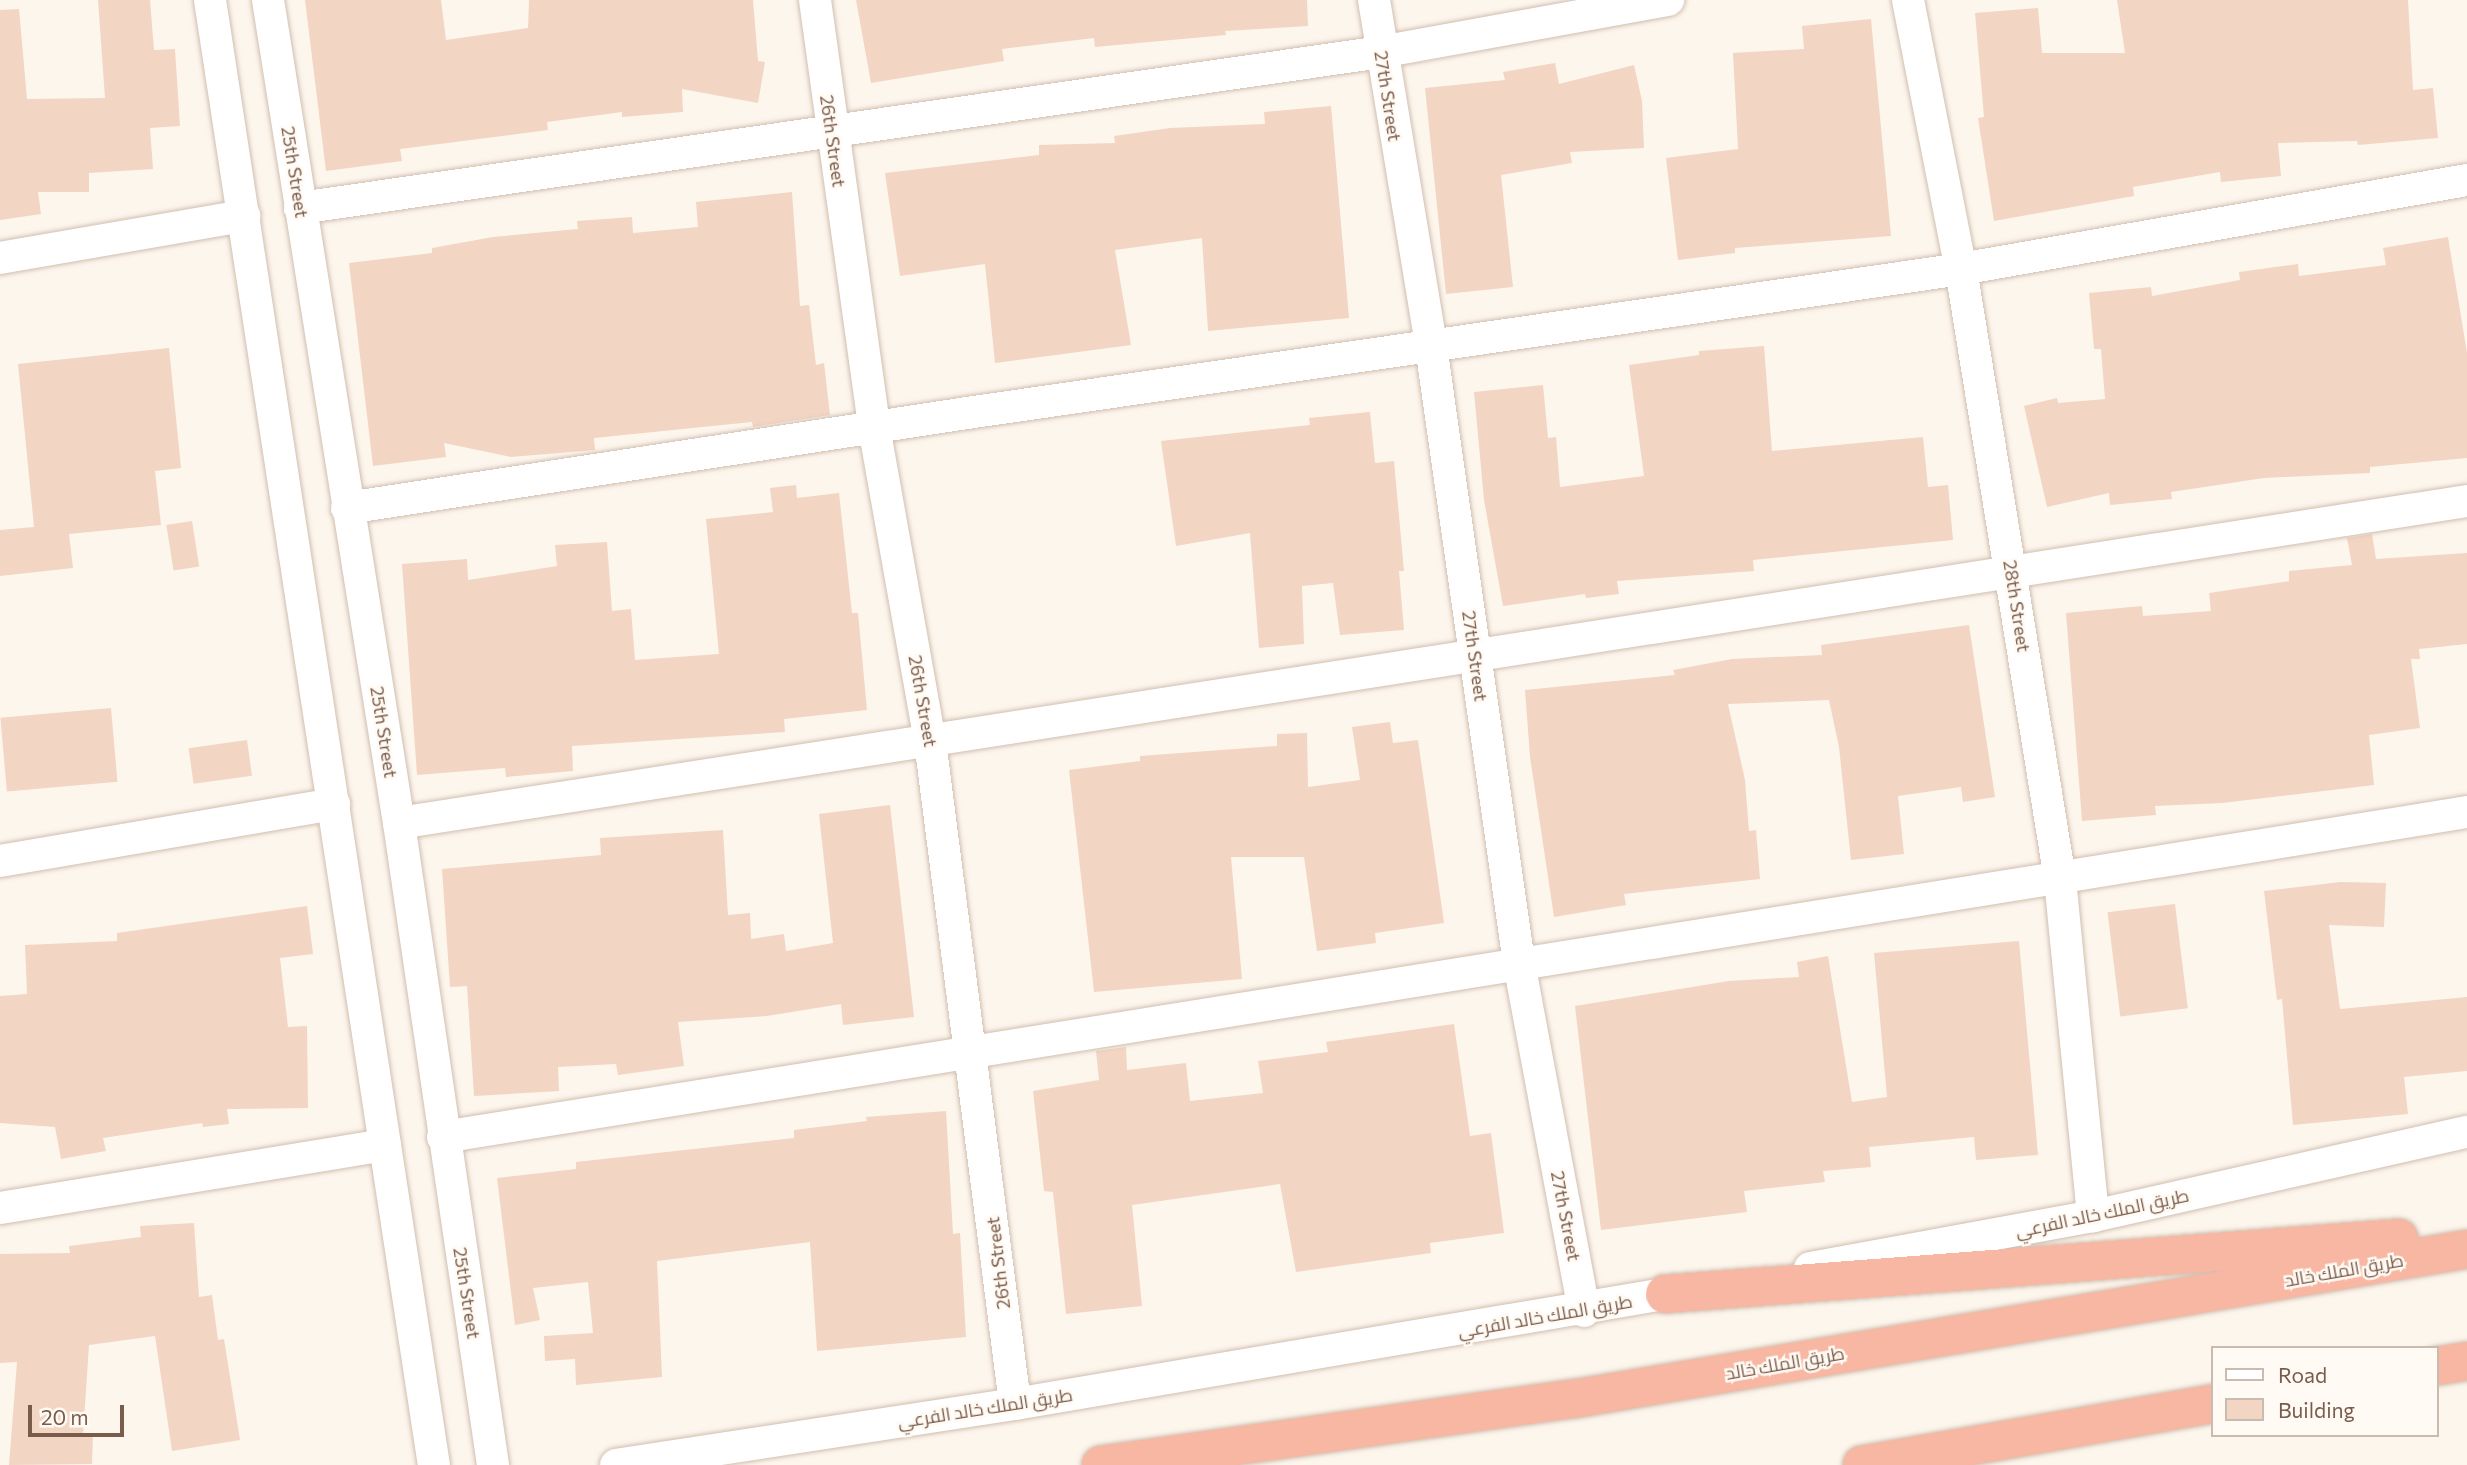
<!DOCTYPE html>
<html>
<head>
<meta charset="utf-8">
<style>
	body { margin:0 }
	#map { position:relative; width:2467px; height:1465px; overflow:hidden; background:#fdf6ec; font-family:Commissioner,Cairo,sans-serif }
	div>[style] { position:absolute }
	.building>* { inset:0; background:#f3d5c3; transform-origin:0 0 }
	.roads { filter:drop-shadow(0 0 2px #d1beb0) drop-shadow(0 0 2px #d1beb0) }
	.minor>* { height:32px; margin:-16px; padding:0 16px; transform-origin:16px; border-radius:16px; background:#fff }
	.motorway>* { height:38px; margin:-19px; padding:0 19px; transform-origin:19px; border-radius:19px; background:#f7b7a3 }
	span { translate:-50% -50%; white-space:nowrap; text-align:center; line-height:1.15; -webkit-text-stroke:5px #fffaf3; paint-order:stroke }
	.street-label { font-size:18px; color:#7a5c4d }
	.legend { position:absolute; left:2211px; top:1346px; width:228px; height:91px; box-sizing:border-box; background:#fffaf3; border:2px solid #cabbb1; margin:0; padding:9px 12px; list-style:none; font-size:21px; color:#7a5c4d }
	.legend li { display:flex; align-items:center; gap:14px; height:35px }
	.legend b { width:35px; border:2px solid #cabbb1 }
	.scale { position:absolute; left:28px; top:1405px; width:96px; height:32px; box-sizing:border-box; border:4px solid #7a5c4d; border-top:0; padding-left:9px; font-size:21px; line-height:24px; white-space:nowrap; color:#7a5c4d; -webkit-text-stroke:5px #fffaf3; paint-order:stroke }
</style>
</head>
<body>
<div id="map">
	<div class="building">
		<i style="clip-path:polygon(98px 0,150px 0,154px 50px,175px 49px,180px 126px,150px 128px,153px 169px,89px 173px,89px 192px,38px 192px,41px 214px,0 220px,0 10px,19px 9px,27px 99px,105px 98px)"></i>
		<i style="clip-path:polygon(305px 0,441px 0,446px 40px,528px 28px,529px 0,753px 0,758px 61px,765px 62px,758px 103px,682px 89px,683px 112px,622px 117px,622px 112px,547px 122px,548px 130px,400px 149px,402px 161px,326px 171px)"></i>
		<i style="clip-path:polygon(856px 0,1307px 0,1308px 26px,1225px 31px,1226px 35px,1095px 47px,1094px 38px,1002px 49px,1004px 61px,871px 83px)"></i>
		<i style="clip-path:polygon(2117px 0,2408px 0,2413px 90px,2433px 88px,2438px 138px,2358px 145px,2357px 141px,2278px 143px,2281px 176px,2221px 182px,2220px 172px,2133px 187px,2134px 196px,1994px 221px,1978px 118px,1984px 117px,1975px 13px,2038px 8px,2042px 53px,2125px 53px)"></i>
		<i style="clip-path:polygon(1871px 19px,1891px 236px,1735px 248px,1735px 253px,1678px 260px,1666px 158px,1738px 149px,1733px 53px,1804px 49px,1802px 26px)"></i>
		<i style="clip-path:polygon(1555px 63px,1559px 84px,1634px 65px,1642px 101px,1644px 148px,1570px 152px,1572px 163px,1501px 175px,1513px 287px,1446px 294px,1425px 88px,1505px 80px,1503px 72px)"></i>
		<i style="clip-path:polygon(1331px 106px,1349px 318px,1208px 331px,1202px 238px,1115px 250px,1131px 345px,995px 363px,985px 264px,900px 276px,885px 173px,1039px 155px,1039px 145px,1115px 143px,1114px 136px,1170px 128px,1265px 124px,1264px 112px)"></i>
		<i style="clip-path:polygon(792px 192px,800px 306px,809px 305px,816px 365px,824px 363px,830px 415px,753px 427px,752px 422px,594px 438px,595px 450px,511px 457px,444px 443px,446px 457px,373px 466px,349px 263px,432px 253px,432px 248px,493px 237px,578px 229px,577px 221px,632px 217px,633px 233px,698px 227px,696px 202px)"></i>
		<i style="clip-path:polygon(2448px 237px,2467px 353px,2467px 458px,2370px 467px,2370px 473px,2264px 478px,2171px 492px,2172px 499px,2110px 505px,2109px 493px,2047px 507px,2024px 406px,2057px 398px,2058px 403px,2105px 399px,2101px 349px,2094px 349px,2089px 293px,2151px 287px,2152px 296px,2240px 280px,2239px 272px,2298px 264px,2299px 276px,2386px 265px,2383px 248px)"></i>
		<i style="clip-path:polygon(1764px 346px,1772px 451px,1923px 437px,1928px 487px,1948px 485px,1953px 540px,1753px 560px,1754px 571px,1617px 581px,1619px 594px,1586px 598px,1585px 594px,1503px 606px,1484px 500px,1474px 392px,1543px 385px,1548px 438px,1556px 437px,1560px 487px,1644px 476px,1629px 365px,1699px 355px,1699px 351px)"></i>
		<i style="clip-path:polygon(169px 348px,181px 468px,155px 471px,161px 525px,69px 534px,73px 568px,0 576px,0 530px,34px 527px,18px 364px)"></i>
		<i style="clip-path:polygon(1370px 412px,1375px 463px,1394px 461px,1404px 571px,1399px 571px,1404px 630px,1340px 635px,1333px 583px,1302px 586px,1304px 644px,1259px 648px,1250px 533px,1176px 546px,1161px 441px,1310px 425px,1309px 418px)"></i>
		<i style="clip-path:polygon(796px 485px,797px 498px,839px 493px,852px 613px,858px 613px,867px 710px,784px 719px,785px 732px,572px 746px,573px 771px,506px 777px,505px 768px,417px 775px,402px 564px,467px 559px,468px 580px,557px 566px,555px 545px,607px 542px,612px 611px,631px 609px,635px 660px,719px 654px,706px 519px,773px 512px,770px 488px)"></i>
		<i style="left:192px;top:521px;width:46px;height:26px;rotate:81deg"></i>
		<i style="clip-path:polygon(2372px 534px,2376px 559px,2467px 553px,2467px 644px,2419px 649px,2420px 659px,2411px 659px,2420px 728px,2369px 735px,2374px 785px,2222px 803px,2155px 806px,2156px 815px,2082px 821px,2066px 613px,2142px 606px,2143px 616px,2211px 611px,2209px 593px,2289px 581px,2289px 571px,2352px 565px,2347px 538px)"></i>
		<i style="clip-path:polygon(1969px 625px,1995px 797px,1963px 802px,1961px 787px,1898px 796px,1904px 854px,1851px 860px,1839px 747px,1829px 700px,1728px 704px,1745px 780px,1749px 831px,1756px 830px,1760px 879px,1624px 894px,1626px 905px,1554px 917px,1530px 757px,1525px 690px,1675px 675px,1673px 670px,1732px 659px,1822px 655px,1821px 645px)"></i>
		<i style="left:111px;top:708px;width:74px;height:111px;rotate:85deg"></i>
		<i style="clip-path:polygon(1390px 722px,1393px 743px,1418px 740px,1444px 923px,1375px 933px,1376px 943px,1317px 951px,1304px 857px,1231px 857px,1242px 979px,1094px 992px,1069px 770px,1140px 761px,1140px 756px,1277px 746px,1277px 734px,1307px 733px,1308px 787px,1360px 780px,1352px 727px)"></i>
		<i style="left:247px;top:740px;width:36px;height:59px;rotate:82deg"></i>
		<i style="clip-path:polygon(890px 805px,914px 1017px,843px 1025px,841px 1004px,767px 1016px,678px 1022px,684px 1066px,618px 1075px,616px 1064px,558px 1067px,559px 1091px,474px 1096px,467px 986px,450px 987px,442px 869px,601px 855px,600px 838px,723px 830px,728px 915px,750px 913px,751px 939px,784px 934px,786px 951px,833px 943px,819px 814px)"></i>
		<i style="clip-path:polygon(2340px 882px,2386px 883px,2384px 927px,2329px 925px,2340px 1009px,2467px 997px,2467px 1071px,2404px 1077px,2408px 1114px,2293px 1125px,2282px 999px,2277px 1000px,2264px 891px)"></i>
		<i style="left:2175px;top:904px;width:105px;height:68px;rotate:83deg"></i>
		<i style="clip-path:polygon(307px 906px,313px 954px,280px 958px,288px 1027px,307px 1026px,308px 1108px,227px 1109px,229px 1124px,203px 1127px,202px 1123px,103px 1138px,106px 1151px,61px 1159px,55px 1127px,0 1123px,0 996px,27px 994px,25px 945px,117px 941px,117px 933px)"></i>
		<i style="clip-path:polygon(2019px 941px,2038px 1155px,1976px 1160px,1974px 1137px,1869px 1147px,1871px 1167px,1823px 1171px,1825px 1182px,1744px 1191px,1747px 1212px,1601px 1230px,1575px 1006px,1729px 981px,1799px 977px,1797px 962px,1828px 956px,1852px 1102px,1887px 1097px,1874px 953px)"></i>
		<i style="clip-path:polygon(1454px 1024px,1470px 1136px,1491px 1133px,1504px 1233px,1430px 1243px,1431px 1253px,1296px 1272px,1280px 1184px,1132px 1205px,1142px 1306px,1066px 1314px,1053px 1192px,1044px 1191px,1033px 1091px,1099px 1080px,1096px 1051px,1126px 1047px,1127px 1070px,1186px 1063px,1190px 1101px,1263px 1093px,1258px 1061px,1328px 1052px,1326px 1042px)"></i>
		<i style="clip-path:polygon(946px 1111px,953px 1234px,960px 1233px,966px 1337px,817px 1351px,810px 1242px,657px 1261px,662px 1377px,576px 1385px,575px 1359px,545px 1361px,544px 1336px,593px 1333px,588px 1282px,533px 1288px,540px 1320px,515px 1325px,497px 1178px,576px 1169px,576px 1162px,794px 1138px,794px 1130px,867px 1121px,866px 1117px)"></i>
		<i style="clip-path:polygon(194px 1223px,199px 1297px,212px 1295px,218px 1340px,224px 1339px,240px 1440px,172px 1451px,155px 1336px,89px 1345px,83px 1435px,93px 1436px,92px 1464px,9px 1465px,17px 1362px,0 1363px,0 1254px,70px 1253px,69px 1246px,141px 1237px,140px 1226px)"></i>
	</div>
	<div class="roads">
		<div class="minor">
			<i style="left:210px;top:0;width:1482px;rotate:81.31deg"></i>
			<i style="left:268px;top:0;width:833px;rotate:80.96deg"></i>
			<i style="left:399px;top:823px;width:649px;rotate:81.67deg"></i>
			<i style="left:815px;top:0;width:431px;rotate:82.1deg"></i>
			<i style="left:874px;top:427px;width:319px;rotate:79.9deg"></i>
			<i style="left:930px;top:741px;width:668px;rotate:82.69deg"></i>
			<i style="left:1374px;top:0;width:351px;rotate:80.6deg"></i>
			<i style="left:1431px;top:346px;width:623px;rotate:81.88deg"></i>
			<i style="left:1519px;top:963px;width:354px;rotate:79.4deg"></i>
			<i style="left:1908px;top:0;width:274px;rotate:78.9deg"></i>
			<i style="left:1961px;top:269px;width:618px;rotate:80.78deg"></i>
			<i style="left:2060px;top:879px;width:339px;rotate:84.4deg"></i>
			<i style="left:300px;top:208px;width:1092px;rotate:-8.21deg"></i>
			<i style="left:1381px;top:52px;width:292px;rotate:-10.3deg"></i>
			<i style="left:0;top:258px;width:248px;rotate:-9.8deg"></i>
			<i style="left:347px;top:508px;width:627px;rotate:-8.71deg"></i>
			<i style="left:967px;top:413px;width:1004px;rotate:-8.24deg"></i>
			<i style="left:1961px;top:269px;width:514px;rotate:-9.98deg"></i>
			<i style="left:399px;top:823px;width:2093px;rotate:-8.85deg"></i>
			<i style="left:0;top:861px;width:339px;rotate:-9.7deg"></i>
			<i style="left:443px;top:1137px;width:2050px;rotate:-9.12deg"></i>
			<i style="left:0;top:1208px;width:390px;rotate:-9.3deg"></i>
			<i style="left:1810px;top:1268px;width:288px;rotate:-10.4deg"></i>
			<i style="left:2093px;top:1216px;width:383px;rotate:-12.7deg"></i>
			<i style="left:616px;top:1465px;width:404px;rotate:-8.7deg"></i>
			<i style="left:1015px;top:1404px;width:682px;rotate:-9.63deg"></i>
		</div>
		<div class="motorway">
			<i style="left:1665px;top:1294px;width:736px;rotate:-4.36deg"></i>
			<i style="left:2437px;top:1366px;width:30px;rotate:-9deg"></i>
			<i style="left:1101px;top:1465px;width:477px;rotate:-8deg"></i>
			<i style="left:1573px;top:1399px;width:906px;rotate:-9.52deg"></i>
			<i style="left:1862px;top:1465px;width:356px;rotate:-9.9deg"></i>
		</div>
	</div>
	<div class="street-label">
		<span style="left:1388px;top:96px;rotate:81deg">27th Street</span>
		<span style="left:833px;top:141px;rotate:82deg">26th Street</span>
		<span style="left:295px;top:172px;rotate:81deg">25th Street</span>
		<span style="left:2017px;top:606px;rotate:81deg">28th Street</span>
		<span style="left:1475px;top:656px;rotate:82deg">27th Street</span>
		<span style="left:923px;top:701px;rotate:80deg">26th Street</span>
		<span style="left:384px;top:732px;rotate:81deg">25th Street</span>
		<span style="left:2102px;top:1213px;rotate:-12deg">طريق الملك خالد الفرعي</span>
		<span style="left:1566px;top:1216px;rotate:79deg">27th Street</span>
		<span style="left:998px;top:1263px;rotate:-97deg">26th Street</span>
		<span style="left:2344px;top:1270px;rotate:-10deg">طريق الملك خالد</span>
		<span style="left:467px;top:1293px;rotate:81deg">25th Street</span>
		<span style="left:1545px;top:1316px;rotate:-10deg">طريق الملك خالد الفرعي</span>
		<span style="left:1785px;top:1363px;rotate:-10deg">طريق الملك خالد</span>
		<span style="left:985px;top:1408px;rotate:-9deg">طريق الملك خالد الفرعي</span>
	</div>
	<ul class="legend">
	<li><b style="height:9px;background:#fff"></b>Road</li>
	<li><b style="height:19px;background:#f3d5c3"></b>Building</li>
	</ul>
	<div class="scale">20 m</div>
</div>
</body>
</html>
